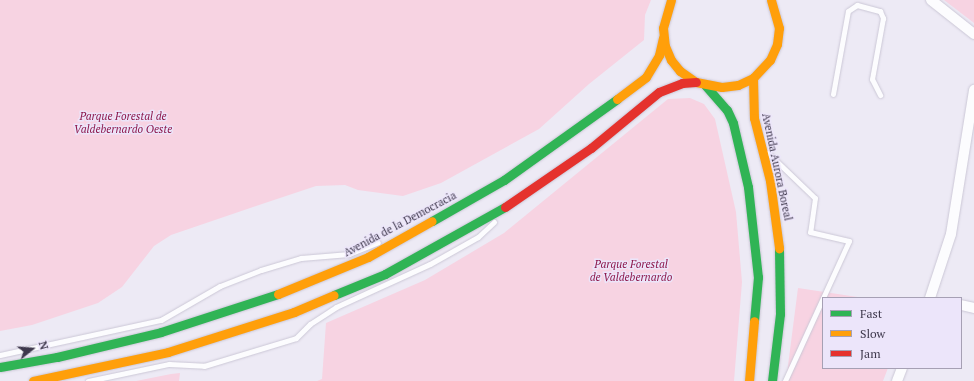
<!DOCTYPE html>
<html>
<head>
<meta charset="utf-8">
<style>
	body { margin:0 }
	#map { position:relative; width:974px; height:381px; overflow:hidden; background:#edeaf5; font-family:"PT Serif",serif }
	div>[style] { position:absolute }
	.green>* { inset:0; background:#f7d3e2 }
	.roads { filter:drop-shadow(0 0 1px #cbc7d6) drop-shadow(0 0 1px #cbc7d6) }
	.lane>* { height:5px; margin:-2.5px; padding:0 2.5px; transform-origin:2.5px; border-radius:2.5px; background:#fcfcfe }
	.street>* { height:10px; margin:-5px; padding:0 5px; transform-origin:5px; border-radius:5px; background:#fcfcfe }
	.fast>* { height:9px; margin:-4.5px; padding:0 4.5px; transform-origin:4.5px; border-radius:4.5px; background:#30b455 }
	.slow>* { height:9px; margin:-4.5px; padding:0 4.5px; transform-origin:4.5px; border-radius:4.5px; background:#ff9f0a }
	.jam>* { height:9px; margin:-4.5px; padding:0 4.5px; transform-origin:4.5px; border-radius:4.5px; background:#e5322d }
	span { translate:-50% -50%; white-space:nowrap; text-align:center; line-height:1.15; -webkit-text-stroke:3px #ece5fa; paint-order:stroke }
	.park-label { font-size:11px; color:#8d184c; font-style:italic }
	.street-label { font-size:11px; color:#3e384c }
	.legend { position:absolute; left:822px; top:297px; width:140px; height:72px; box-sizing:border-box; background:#ece5fa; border:1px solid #a6a0b4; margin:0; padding:5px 7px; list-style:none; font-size:12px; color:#3e384c }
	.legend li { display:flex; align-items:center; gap:8px; height:20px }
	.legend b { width:20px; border:1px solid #a6a0b4 }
	.north { position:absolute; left:12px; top:329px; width:40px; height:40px; -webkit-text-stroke:3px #ece5fa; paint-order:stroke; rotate:73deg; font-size:11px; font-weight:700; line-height:16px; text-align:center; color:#3e384c }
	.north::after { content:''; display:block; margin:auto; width:14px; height:18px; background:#3e384c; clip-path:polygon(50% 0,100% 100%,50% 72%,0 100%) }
</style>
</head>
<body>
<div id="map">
	<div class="green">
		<i style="clip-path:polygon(0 0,651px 0,645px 15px,644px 40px,589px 84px,539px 129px,441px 183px,403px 196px,358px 190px,345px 185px,316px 186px,262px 204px,171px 235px,154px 246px,122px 287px,98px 303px,32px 325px,0 331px)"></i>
		<i style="clip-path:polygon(944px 0,974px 0,974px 23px)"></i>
		<i style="clip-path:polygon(690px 98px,704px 104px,715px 119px,736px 212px,742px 282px,734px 381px,317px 381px,322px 379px,326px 323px,425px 280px,504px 233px,668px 99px)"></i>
		<i style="clip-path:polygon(798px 288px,864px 298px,823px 298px,823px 368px,888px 368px,883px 381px,786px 381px)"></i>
		<i style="clip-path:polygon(180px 373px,179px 381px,136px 381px,171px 374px)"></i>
	</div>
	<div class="roads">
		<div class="lane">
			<i style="left:833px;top:94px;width:84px;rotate:-79.8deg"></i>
			<i style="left:848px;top:11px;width:11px;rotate:-34deg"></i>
			<i style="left:857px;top:5px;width:24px;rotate:15deg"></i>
			<i style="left:880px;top:11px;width:8px;rotate:67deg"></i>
			<i style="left:883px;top:18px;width:62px;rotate:100.2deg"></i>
			<i style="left:872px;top:79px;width:18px;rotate:63deg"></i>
			<i style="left:768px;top:153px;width:65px;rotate:43.8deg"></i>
			<i style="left:815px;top:198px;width:34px;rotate:98deg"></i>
			<i style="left:810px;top:232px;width:40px;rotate:13deg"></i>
			<i style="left:849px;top:241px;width:154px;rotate:114.6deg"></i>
			<i style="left:0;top:355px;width:165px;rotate:-12.3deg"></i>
			<i style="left:161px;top:320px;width:68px;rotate:-30deg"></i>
			<i style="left:220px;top:286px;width:44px;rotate:-21.3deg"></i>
			<i style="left:261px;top:270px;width:42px;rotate:-16.7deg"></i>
			<i style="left:301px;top:258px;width:48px;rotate:-4.8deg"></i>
			<i style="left:349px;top:254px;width:31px;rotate:-22deg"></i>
			<i style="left:88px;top:381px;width:83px;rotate:-11.9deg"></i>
			<i style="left:169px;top:364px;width:35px;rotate:3deg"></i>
			<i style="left:204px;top:366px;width:96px;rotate:-16.9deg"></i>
			<i style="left:296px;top:338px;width:20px;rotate:-45deg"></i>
			<i style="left:310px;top:324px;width:31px;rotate:-33deg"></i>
			<i style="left:336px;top:307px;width:103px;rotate:-24.6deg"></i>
			<i style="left:430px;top:264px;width:55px;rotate:-29.4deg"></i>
			<i style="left:478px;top:237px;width:22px;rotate:-43deg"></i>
		</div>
		<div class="street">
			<i style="left:931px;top:0;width:55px;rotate:38.3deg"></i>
			<i style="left:930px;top:298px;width:67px;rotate:-71.8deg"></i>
			<i style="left:951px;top:234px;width:146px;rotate:-80.9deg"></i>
			<i style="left:961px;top:305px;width:13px;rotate:13deg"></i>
			<i style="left:897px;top:381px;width:14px;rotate:-69deg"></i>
		</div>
		<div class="fast">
			<i style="left:705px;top:85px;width:33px;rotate:49deg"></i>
			<i style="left:727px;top:110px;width:14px;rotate:65deg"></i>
			<i style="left:733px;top:123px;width:66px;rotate:76.8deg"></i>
			<i style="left:748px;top:187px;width:91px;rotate:83.7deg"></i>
			<i style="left:758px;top:277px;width:44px;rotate:95.2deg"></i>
			<i style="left:432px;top:221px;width:83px;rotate:-29.7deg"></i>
			<i style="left:504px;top:180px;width:139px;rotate:-35.6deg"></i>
			<i style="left:334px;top:295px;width:55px;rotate:-22.4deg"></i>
			<i style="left:385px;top:274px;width:137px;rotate:-29.2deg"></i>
			<i style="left:0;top:367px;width:58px;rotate:-10deg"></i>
			<i style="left:57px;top:357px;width:107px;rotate:-13.5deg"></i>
			<i style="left:161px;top:332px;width:123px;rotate:-18deg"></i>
			<i style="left:772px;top:381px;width:67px;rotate:-83.2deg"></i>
			<i style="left:780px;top:314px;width:66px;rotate:-90.9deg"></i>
		</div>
		<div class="slow">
			<i style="left:671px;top:0;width:29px;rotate:106deg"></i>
			<i style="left:663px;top:28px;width:18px;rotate:84deg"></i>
			<i style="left:665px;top:46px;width:15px;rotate:67deg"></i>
			<i style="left:671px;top:60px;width:14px;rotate:51deg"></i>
			<i style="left:680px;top:71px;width:19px;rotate:35deg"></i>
			<i style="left:696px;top:82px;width:26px;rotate:11deg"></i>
			<i style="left:722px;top:87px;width:16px;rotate:-7deg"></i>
			<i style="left:738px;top:85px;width:17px;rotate:-25deg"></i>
			<i style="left:753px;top:78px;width:25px;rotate:-47deg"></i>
			<i style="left:770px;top:60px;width:17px;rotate:-66deg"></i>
			<i style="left:777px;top:44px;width:16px;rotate:-83deg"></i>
			<i style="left:779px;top:28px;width:29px;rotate:-106deg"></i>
			<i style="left:753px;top:78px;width:40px;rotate:88.6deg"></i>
			<i style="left:754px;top:118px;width:65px;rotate:75.7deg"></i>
			<i style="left:770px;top:181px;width:68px;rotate:82.3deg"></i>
			<i style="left:617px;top:99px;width:36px;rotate:-37deg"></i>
			<i style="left:646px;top:77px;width:26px;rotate:-59deg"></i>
			<i style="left:659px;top:55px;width:18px;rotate:-77deg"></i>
			<i style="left:278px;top:294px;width:97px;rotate:-22.3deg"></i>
			<i style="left:368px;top:257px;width:73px;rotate:-29.4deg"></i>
			<i style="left:33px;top:381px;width:138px;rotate:-12.1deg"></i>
			<i style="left:168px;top:352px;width:132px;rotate:-17.6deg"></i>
			<i style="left:294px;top:312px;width:43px;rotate:-23deg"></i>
			<i style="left:749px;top:381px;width:60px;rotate:-85.2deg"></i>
		</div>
		<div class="jam">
			<i style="left:505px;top:207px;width:104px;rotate:-34.5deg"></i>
			<i style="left:591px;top:148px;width:88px;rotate:-39.5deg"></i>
			<i style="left:659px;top:92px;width:25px;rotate:-21deg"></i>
			<i style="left:682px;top:83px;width:14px;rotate:-4deg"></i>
		</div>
	</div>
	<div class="park-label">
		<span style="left:123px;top:123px">Parque Forestal de<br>Valdebernardo Oeste</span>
		<span style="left:631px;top:271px">Parque Forestal<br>de Valdebernardo</span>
	</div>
	<div class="street-label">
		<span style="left:777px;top:167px;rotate:78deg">Avenida Aurora Boreal</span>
		<span style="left:400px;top:224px;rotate:-28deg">Avenida de la Democracia</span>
	</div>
	<ul class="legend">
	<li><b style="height:5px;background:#30b455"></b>Fast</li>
	<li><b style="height:5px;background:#ff9f0a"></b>Slow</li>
	<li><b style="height:5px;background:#e5322d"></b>Jam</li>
	</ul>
	<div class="north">N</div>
</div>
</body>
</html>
